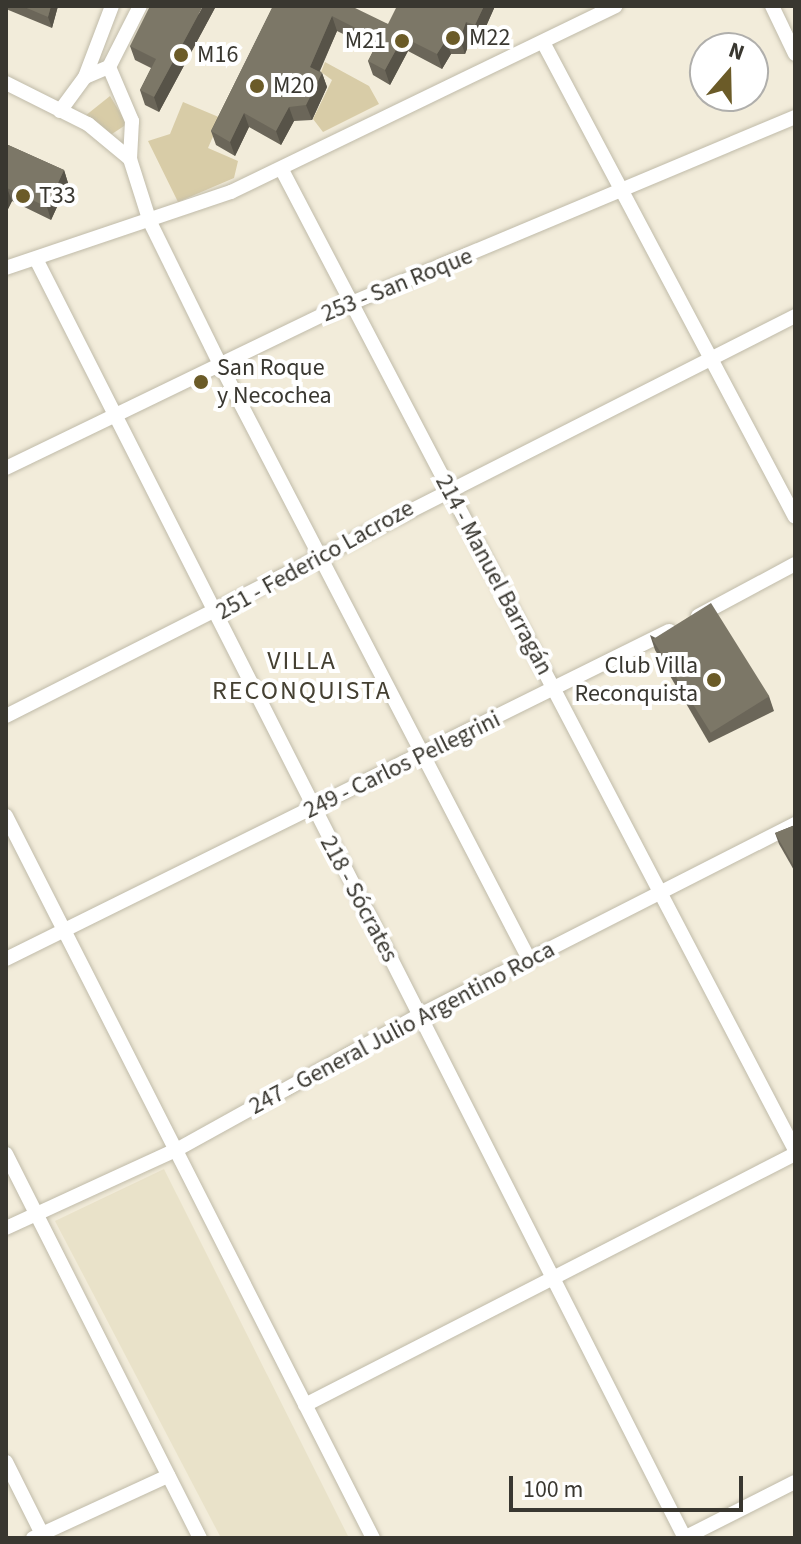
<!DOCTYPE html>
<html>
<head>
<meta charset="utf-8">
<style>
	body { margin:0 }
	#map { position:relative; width:801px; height:1544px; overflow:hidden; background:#f2ecda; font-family:"Source Sans 3",sans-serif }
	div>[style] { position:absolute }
	.built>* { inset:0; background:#e9e2c9 }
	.green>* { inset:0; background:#d8cca7 }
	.roads { filter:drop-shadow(0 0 2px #c0bba9) drop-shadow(0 0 2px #c0bba9) }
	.street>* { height:14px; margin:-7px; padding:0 7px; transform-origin:7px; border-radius:7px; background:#fff }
	.wall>* { inset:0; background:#6b6659 }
	.shaded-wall>* { inset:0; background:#575348 }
	.building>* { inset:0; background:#7c7767; transform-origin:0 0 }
	.dots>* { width:22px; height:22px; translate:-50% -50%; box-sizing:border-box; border:4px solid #fff; border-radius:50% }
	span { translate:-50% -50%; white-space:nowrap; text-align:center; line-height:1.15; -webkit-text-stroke:8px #fff; paint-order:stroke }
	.poi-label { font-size:24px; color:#393730 }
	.left { translate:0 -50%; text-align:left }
	.right { translate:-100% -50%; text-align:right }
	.street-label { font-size:24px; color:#393730 }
	.neighbourhood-label { font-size:26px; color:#454032; letter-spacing:2px }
	.frame { position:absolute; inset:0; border:8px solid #393730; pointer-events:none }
	.north { position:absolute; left:689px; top:32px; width:80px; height:80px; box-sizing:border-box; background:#fff; border:2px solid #b0afac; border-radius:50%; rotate:20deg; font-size:22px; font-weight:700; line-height:32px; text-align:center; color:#393730 }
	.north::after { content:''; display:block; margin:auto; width:28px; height:36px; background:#6b5b28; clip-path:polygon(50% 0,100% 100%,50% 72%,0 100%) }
	.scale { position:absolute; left:509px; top:1476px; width:234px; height:36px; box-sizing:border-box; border:4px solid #393730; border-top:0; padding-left:10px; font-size:24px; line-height:28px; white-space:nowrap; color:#393730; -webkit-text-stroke:6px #fff; paint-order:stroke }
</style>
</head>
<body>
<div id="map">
	<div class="built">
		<i style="clip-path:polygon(164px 1169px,349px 1538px,221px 1538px,55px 1221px)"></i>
	</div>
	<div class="green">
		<i style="clip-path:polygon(325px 62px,369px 86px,379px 104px,323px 132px,313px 119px,332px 80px,321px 72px)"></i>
		<i style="clip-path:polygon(110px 96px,127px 124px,109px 136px,85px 116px)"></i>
		<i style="clip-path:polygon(183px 102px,221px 118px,208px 148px,238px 161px,234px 178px,178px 202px,148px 141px,170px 134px)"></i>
	</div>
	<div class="roads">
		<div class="street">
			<i style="left:772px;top:6px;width:53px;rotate:64.4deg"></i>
			<i style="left:544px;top:44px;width:535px;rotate:62.05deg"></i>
			<i style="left:109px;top:67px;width:59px;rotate:66.9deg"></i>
			<i style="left:132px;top:121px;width:38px;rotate:93deg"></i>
			<i style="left:85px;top:77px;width:76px;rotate:-69.2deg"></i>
			<i style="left:6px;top:83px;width:92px;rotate:26.6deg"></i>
			<i style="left:88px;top:124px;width:55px;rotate:39.8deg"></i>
			<i style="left:130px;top:159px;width:66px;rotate:72.4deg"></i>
			<i style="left:150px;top:222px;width:158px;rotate:63.8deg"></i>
			<i style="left:220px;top:364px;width:670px;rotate:62.56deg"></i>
			<i style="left:60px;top:111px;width:42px;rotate:-53.7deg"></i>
			<i style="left:85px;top:77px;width:26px;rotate:-23deg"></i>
			<i style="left:109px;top:67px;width:68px;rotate:-63.1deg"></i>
			<i style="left:282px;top:170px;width:1106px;rotate:62.37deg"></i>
			<i style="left:36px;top:259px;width:1434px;rotate:63.1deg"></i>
			<i style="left:6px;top:268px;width:237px;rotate:-18.7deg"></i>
			<i style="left:231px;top:192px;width:427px;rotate:-25.8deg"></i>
			<i style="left:6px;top:468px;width:352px;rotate:-25.8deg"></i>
			<i style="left:323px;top:315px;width:512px;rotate:-22.76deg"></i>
			<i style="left:698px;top:616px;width:110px;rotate:-28.2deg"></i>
			<i style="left:6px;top:716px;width:885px;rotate:-26.88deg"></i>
			<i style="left:6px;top:816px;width:810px;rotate:63.06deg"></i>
			<i style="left:6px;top:959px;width:740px;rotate:-26.32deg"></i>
			<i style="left:6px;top:1154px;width:430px;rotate:63.2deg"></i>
			<i style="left:6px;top:1228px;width:189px;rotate:-24.7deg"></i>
			<i style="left:178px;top:1149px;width:277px;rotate:-29deg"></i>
			<i style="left:420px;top:1015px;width:421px;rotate:-27deg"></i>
			<i style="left:305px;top:1405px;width:551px;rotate:-27.12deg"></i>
			<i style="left:6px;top:1462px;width:85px;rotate:63.4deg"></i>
			<i style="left:33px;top:1538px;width:149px;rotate:-24.7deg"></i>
			<i style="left:684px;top:1538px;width:124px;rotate:-26.8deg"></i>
		</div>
	</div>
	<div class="wall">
		<i style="clip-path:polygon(6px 6px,58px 6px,52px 28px,6px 9px)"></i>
		<i style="clip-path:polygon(216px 6px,159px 112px,145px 105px,140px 90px,151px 68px,135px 60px,130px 46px)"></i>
		<i style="clip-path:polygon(273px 6px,388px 24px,495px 6px,480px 40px,472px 36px,465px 54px,451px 54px,442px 69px,408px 51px,390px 85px,373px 75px,368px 61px,374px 49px,337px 31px,320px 71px,322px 73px,327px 87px,312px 120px,294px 121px,281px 145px,249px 127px,235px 156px,216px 145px,211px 131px)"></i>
		<i style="clip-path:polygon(6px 144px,64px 170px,68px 183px,51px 220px,12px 201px,6px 213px)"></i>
		<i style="clip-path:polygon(650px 635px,769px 696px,774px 711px,709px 743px,655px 650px)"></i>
		<i style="clip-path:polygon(795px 825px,795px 872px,779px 844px,775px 833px)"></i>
	</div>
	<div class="shaded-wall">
		<i style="clip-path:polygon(51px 6px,58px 6px,52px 28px,48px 17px)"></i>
		<i style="clip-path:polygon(203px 6px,216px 6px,159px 112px,154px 97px)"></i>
		<i style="clip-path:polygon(484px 6px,495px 6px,480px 40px,475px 25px)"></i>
		<i style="clip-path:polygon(332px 16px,337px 31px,315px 81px,310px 67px)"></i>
		<i style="clip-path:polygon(466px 22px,472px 36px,465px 54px,460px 39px)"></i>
		<i style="clip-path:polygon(403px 37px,408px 51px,390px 85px,385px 70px)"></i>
		<i style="clip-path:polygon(446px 40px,451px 54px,442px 69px,437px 54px)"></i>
		<i style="clip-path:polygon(322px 73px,327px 87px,312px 120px,306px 105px)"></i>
		<i style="clip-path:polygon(289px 107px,294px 121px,281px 145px,276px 131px)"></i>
		<i style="clip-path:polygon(244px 113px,249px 127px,235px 156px,230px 142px)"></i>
		<i style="clip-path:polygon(64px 170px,68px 183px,51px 220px,47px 207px)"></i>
		<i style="clip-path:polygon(7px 188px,12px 201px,6px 213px,6px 191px)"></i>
	</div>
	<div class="building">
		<i style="clip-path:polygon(22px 6px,51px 6px,48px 17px)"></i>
		<i style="clip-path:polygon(150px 6px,203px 6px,154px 97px,140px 90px,156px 59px,130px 46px)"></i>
		<i style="clip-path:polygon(273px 6px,351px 6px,388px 24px,397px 6px,484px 6px,475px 25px,466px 22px,460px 39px,446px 40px,437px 54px,403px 37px,385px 70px,368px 61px,379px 40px,332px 16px,310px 67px,322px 73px,306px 105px,289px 107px,276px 131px,244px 113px,230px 142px,211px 131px)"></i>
		<i style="clip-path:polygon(6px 144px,64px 170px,47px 207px,7px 188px,6px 191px)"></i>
		<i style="left:711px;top:603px;width:110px;height:69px;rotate:58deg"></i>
		<i style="clip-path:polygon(795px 825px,795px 868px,775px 833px)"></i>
	</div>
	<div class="dots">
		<i style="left:453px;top:38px;background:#6b5b28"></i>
		<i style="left:402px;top:41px;background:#6b5b28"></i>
		<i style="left:181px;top:55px;background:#6b5b28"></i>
		<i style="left:257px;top:86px;background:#6b5b28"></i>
		<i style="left:23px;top:196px;background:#6b5b28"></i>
		<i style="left:201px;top:382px;background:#6b5b28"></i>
		<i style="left:714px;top:680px;background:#6b5b28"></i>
	</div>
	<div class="poi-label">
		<span class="left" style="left:469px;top:38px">M22</span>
		<span class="right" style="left:386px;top:41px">M21</span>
		<span class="left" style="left:197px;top:55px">M16</span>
		<span class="left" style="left:273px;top:86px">M20</span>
		<span class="left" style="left:39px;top:196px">T33</span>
		<span class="left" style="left:217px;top:382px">San Roque<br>y Necochea</span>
		<span class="right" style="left:698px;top:680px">Club Villa<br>Reconquista</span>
	</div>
	<div class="street-label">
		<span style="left:397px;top:285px;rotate:-22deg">253 - San Roque</span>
		<span style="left:315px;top:560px;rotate:-29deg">251 - Federico Lacroze</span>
		<span style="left:494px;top:575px;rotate:62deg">214 - Manuel Barragán</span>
		<span style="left:402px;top:765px;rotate:-26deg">249 - Carlos Pellegrini</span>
		<span style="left:359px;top:899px;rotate:62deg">218 - Sócrates</span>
		<span style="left:402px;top:1028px;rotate:-28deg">247 - General Julio Argentino Roca</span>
	</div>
	<div class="neighbourhood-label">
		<span style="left:302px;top:676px">VILLA<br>RECONQUISTA</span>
	</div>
	<div class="frame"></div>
	<div class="north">N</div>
	<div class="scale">100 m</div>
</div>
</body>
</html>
